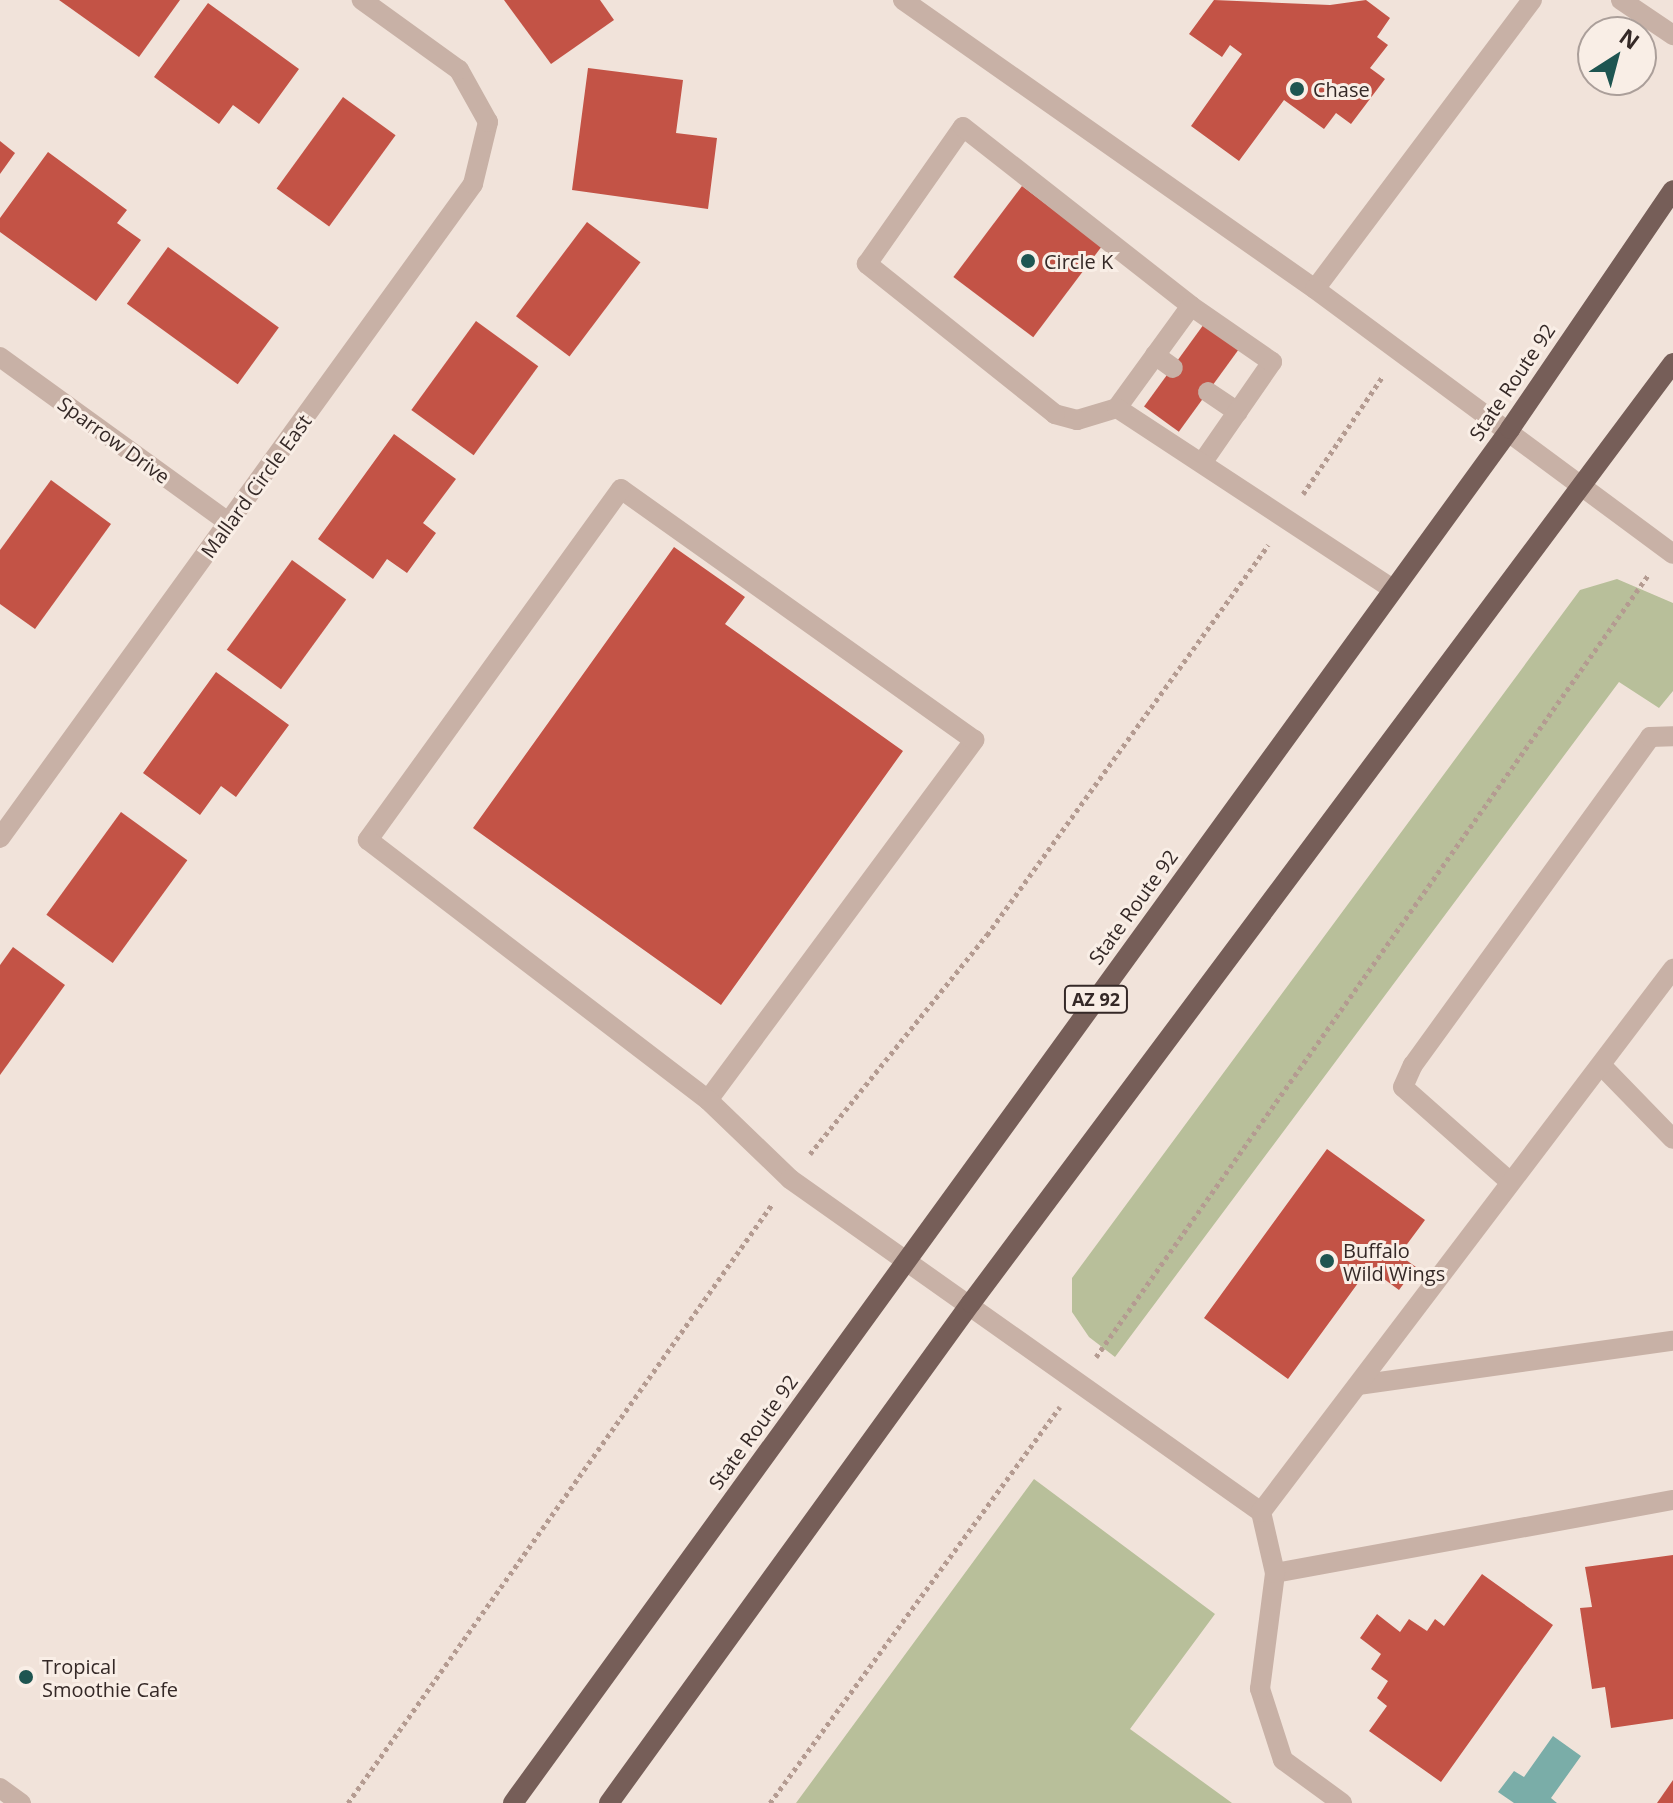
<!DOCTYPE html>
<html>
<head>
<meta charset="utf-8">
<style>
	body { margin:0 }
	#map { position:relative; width:1673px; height:1803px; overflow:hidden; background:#f1e3da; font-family:"Open Sans",sans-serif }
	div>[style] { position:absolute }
	.green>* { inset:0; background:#b8bf9a }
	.water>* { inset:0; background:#7aada8 }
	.building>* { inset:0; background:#c35346; transform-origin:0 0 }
	.path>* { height:5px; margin-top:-2.5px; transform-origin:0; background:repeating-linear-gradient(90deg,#b49b91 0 4px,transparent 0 8px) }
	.lane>* { height:20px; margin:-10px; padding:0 10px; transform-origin:10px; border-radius:10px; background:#c8b1a6 }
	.street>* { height:20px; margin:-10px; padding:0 10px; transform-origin:10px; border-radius:10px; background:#c8b1a6 }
	.primary>* { height:20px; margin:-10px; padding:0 10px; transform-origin:10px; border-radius:10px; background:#765e58 }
	.dots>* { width:22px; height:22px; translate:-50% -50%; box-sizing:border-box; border:4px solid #f9eee6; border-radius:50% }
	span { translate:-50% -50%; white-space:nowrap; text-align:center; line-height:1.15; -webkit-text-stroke:6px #f9eee6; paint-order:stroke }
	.shield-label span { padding:2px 6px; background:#f9eee6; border:2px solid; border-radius:6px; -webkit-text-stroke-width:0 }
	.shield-label { font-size:18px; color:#352927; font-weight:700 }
	.poi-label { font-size:20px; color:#352927 }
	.left { translate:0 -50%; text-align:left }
	.street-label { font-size:20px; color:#352927 }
	.north { position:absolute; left:1577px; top:16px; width:80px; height:80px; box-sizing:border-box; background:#f9eee6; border:2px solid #ab9f9a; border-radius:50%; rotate:36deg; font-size:22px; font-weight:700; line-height:32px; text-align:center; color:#352927 }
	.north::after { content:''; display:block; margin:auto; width:28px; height:36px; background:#1e5551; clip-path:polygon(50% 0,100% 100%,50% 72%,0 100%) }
</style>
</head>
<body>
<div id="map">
	<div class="green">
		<i style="clip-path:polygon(1617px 579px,1673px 603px,1673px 691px,1659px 708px,1619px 682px,1115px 1357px,1089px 1337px,1072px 1312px,1072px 1278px,1580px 590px)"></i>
		<i style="clip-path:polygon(1034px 1479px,1215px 1614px,1130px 1729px,1232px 1803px,796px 1803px)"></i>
	</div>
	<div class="water">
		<i style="clip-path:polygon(1553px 1736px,1581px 1756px,1551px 1798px,1557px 1803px,1514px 1803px,1498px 1792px,1514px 1771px,1524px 1777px)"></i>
	</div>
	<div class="building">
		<i style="clip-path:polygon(59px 0,180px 0,139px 57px)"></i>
		<i style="clip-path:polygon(504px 0,600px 0,614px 20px,551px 64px)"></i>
		<i style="clip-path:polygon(1214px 0,1330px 5px,1366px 0,1390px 18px,1377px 37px,1388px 45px,1370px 68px,1385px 79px,1351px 124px,1336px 113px,1324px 129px,1284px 100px,1239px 161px,1191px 126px,1242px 54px,1230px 45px,1222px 57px,1189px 34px)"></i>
		<i style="clip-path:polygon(208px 3px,299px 69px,259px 124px,233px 105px,219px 124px,154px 77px)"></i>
		<i style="clip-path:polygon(588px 68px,683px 80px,676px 133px,717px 138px,708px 209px,572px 190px)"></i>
		<i style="left:343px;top:97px;width:65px;height:113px;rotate:36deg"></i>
		<i style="clip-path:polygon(0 141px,15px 153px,0 174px)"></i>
		<i style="clip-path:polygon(48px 152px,127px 210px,117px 223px,141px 240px,96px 301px,0 232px,0 218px)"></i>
		<i style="left:1022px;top:186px;width:100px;height:114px;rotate:37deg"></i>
		<i style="left:587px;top:222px;width:67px;height:118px;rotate:37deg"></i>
		<i style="left:168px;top:247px;width:137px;height:70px;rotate:36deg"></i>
		<i style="left:476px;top:321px;width:77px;height:110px;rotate:36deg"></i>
		<i style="left:1204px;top:324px;width:43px;height:102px;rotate:36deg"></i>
		<i style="clip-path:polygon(394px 434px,456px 479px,423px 523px,436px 533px,407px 573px,387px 559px,373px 579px,318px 539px)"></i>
		<i style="clip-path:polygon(51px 480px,111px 524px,35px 629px,0 604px,0 550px)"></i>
		<i style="clip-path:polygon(674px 547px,745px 597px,725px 624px,903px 751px,721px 1005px,473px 828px)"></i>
		<i style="left:292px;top:560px;width:67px;height:111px;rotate:36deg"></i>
		<i style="clip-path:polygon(216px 672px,289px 725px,236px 797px,221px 786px,200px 815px,143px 773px)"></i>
		<i style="left:121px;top:812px;width:82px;height:127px;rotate:36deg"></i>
		<i style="clip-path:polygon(13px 947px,65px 985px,0 1075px,0 965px)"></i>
		<i style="clip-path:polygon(1327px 1149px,1425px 1220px,1399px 1255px,1416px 1267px,1399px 1290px,1369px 1268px,1288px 1379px,1204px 1318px)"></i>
		<i style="clip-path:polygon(1673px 1555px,1673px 1719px,1611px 1728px,1605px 1687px,1592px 1689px,1580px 1608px,1592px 1607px,1585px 1567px)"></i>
		<i style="clip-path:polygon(1482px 1574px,1553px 1625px,1441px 1782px,1369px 1731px,1387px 1706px,1377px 1698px,1388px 1681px,1371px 1669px,1381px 1654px,1360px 1638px,1377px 1614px,1400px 1632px,1409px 1619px,1427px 1631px,1435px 1619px,1444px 1626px)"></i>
		<i style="clip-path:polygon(1673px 1780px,1673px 1803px,1657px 1803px)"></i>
	</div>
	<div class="path">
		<i style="left:1303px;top:494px;width:143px;rotate:-55.9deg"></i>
		<i style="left:810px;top:1154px;width:282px;rotate:-51.1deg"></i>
		<i style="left:987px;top:935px;width:481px;rotate:-54.2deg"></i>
		<i style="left:1096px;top:1357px;width:959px;rotate:-54.77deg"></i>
		<i style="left:348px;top:1803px;width:735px;rotate:-54.69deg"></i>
		<i style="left:770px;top:1803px;width:491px;rotate:-53.8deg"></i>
	</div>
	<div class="lane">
		<i style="left:903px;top:0;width:503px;rotate:35.05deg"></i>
		<i style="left:1532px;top:0;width:361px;rotate:126.9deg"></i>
		<i style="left:1315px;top:289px;width:445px;rotate:36.5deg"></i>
		<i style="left:1621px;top:0;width:63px;rotate:33.9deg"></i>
		<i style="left:1155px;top:355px;width:22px;rotate:36deg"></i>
		<i style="left:1208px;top:392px;width:36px;rotate:34deg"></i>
		<i style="left:1117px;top:408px;width:42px;rotate:163.3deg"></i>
		<i style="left:1077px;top:420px;width:23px;rotate:-165deg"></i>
		<i style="left:1055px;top:414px;width:241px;rotate:-141.4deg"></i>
		<i style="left:867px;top:264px;width:167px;rotate:-55deg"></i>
		<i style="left:963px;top:127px;width:290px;rotate:38.1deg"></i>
		<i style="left:1202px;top:463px;width:123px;rotate:-55.3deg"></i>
		<i style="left:1272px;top:362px;width:98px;rotate:-145.3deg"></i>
		<i style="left:1191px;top:306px;width:126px;rotate:126deg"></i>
		<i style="left:1117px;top:408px;width:330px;rotate:33.3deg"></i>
		<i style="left:1601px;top:1065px;width:103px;rotate:45.8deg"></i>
		<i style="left:708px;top:1100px;width:448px;rotate:-53.5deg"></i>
		<i style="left:974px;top:740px;width:433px;rotate:-144.6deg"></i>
		<i style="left:621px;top:489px;width:433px;rotate:125.8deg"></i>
		<i style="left:368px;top:840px;width:428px;rotate:37.4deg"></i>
		<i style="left:708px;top:1100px;width:114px;rotate:43.9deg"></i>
		<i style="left:790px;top:1179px;width:577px;rotate:35.26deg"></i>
		<i style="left:1508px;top:1180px;width:140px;rotate:-138.5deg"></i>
		<i style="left:1403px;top:1087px;width:24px;rotate:-66deg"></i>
		<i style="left:1413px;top:1065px;width:405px;rotate:-54.1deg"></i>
		<i style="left:1650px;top:737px;width:23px;rotate:-2deg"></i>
		<i style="left:1358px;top:1385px;width:318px;rotate:-8deg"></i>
		<i style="left:1275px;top:1573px;width:405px;rotate:-10.4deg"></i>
		<i style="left:0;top:1788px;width:26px;rotate:36deg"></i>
		<i style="left:1342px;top:1803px;width:73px;rotate:-143.9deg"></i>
		<i style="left:1283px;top:1760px;width:75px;rotate:-107.9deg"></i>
		<i style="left:1260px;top:1689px;width:117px;rotate:-82.6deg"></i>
		<i style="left:1275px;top:1573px;width:63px;rotate:-102.9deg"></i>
		<i style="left:1261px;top:1512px;width:682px;rotate:-52.81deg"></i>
	</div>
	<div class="street">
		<i style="left:0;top:357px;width:283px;rotate:35.9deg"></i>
		<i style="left:0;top:838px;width:807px;rotate:-54.12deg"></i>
		<i style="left:473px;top:184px;width:64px;rotate:-76.4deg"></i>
		<i style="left:488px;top:122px;width:60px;rotate:-119.1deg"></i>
		<i style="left:459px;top:70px;width:120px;rotate:-144.2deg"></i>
	</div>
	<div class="primary">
		<i style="left:513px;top:1803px;width:1698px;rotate:-54.03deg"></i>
		<i style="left:1510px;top:429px;width:289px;rotate:-55.7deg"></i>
		<i style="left:609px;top:1803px;width:617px;rotate:-54.1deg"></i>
		<i style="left:971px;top:1303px;width:1173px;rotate:-53.25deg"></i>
	</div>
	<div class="dots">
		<i style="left:1297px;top:89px;background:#1e5551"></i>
		<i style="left:1028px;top:261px;background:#1e5551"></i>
		<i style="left:1327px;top:1261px;background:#1e5551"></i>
		<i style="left:26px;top:1677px;background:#1e5551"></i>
	</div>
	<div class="shield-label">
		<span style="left:1096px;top:999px">AZ 92</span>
	</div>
	<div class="poi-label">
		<span class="left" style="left:1313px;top:89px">Chase</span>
		<span class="left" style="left:1044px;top:261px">Circle K</span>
		<span class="left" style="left:1343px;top:1262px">Buffalo<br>Wild Wings</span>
		<span class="left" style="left:42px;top:1678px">Tropical<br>Smoothie Cafe</span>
	</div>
	<div class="street-label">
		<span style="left:1512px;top:382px;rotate:-56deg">State Route 92</span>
		<span style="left:114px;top:440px;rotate:36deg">Sparrow Drive</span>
		<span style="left:256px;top:486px;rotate:-54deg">Mallard Circle East</span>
		<span style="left:1133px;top:907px;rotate:-54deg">State Route 92</span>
		<span style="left:753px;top:1432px;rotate:-54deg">State Route 92</span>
	</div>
	<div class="north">N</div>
</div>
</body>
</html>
